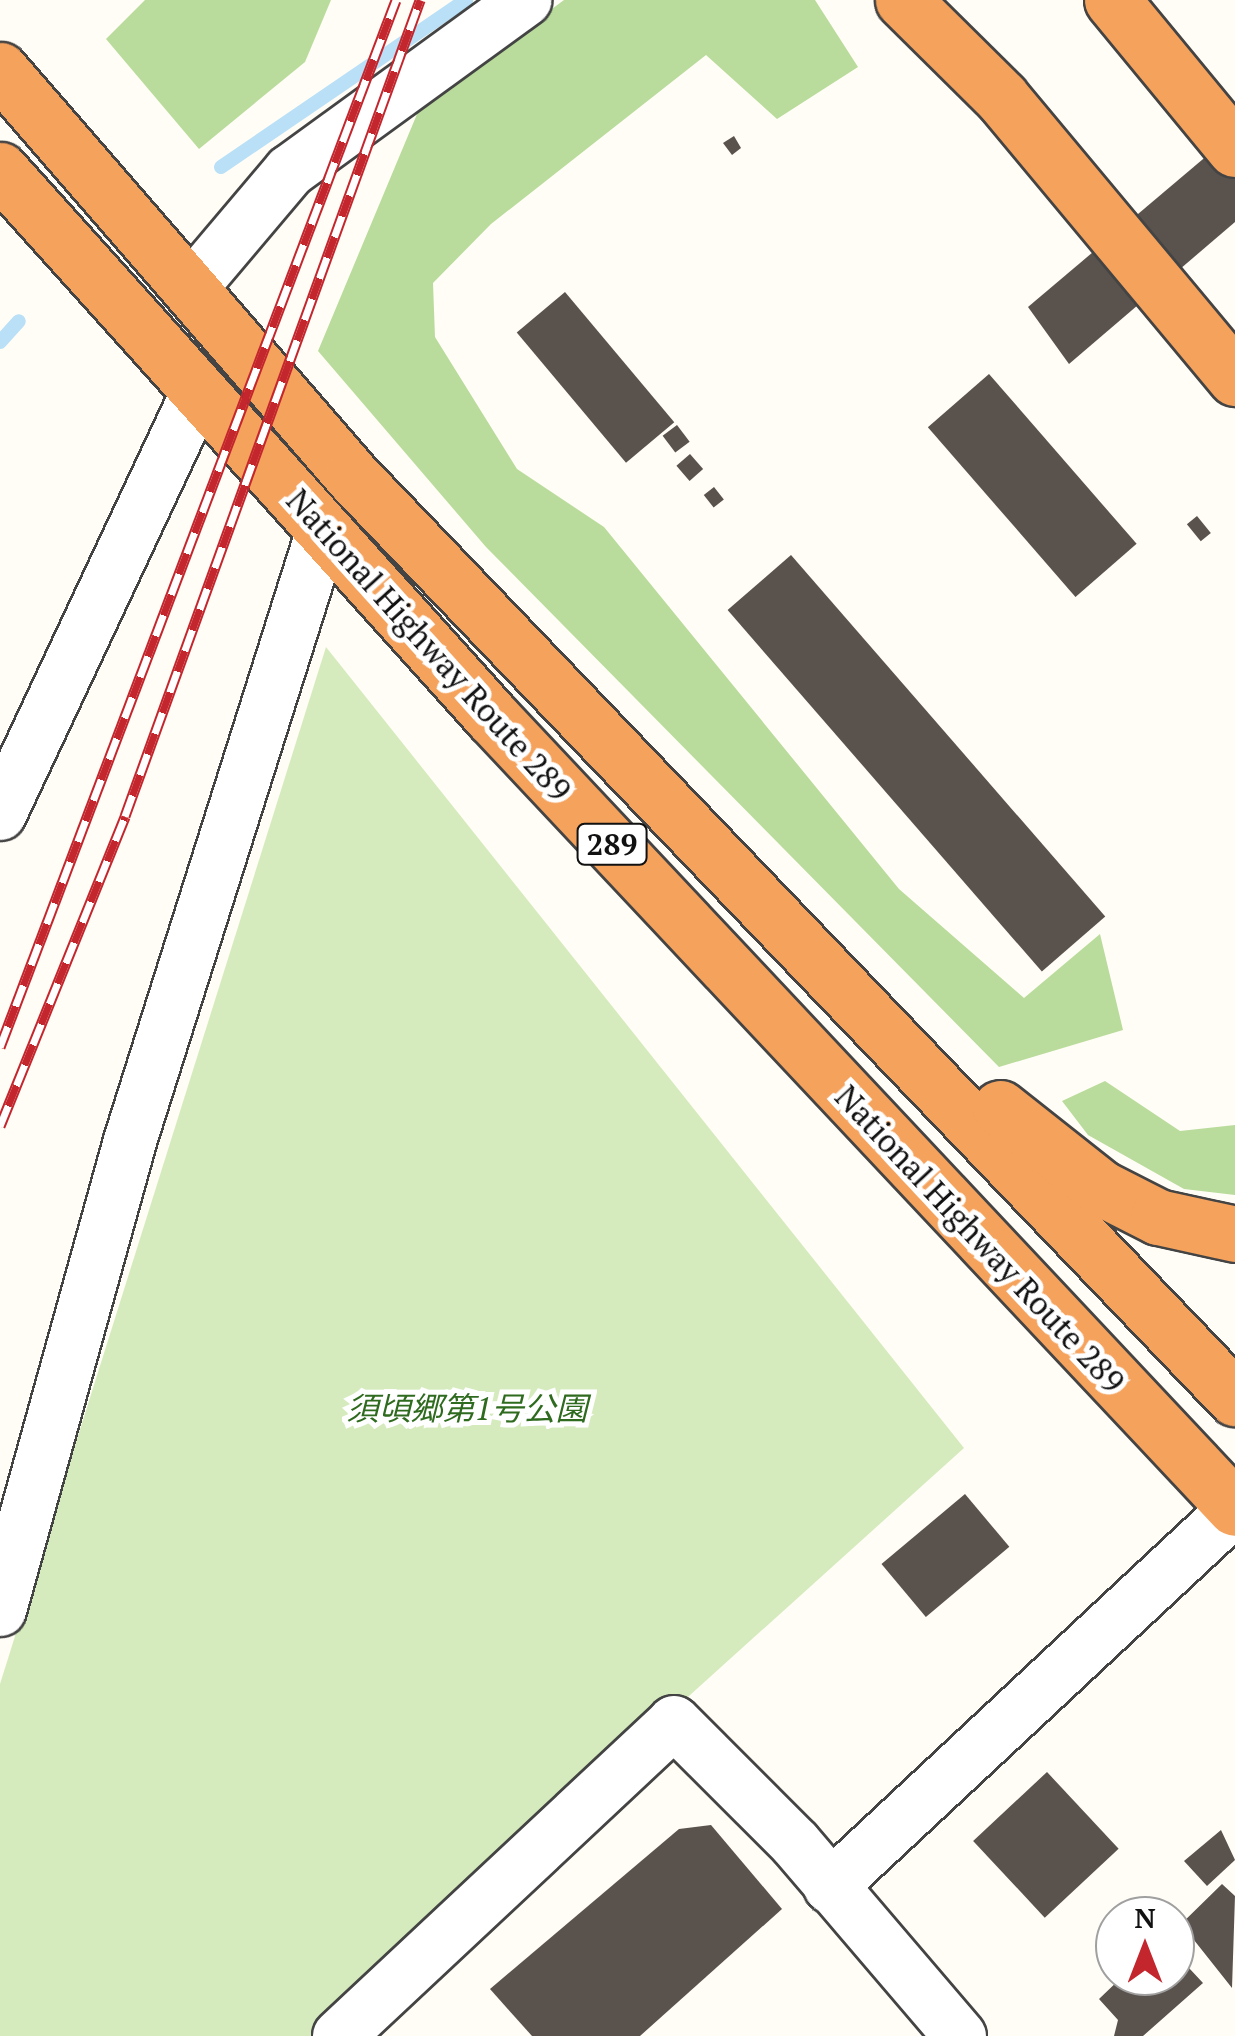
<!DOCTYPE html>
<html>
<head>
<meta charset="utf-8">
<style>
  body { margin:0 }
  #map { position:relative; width:1235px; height:2036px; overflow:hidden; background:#fffdf5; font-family:"PT Serif","Noto Sans JP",serif }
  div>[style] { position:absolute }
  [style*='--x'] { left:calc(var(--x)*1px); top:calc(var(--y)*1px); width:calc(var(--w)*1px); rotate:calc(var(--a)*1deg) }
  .green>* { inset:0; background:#d5ebbd }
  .forest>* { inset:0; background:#b9dc9c }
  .stream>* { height:14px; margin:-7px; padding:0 7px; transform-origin:7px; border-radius:7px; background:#b9e0f7 }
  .building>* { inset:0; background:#5a524d; transform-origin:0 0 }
  .roads { filter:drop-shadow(2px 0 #444) drop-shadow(-2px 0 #444) drop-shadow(0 2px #444) drop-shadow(0 -2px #444) }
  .minor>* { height:52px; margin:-26px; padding:0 26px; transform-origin:26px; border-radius:26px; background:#fff }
  .highway>* { height:55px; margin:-27.5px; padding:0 27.5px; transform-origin:27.5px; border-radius:27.5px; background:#f5a25d }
  .rail>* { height:11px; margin-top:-5.5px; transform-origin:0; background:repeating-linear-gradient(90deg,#fff 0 22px,#c4262e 0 44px); box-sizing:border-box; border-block:2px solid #c4262e }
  span { translate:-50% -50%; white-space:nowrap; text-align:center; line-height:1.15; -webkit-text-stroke:10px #fff; paint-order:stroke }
  .shield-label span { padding:2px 8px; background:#fff; border:2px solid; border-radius:8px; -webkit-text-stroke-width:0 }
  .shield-label { font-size:30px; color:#111; font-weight:700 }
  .street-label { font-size:32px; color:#111 }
  .park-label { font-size:32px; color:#2f6b1f; font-style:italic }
  .north { position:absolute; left:1095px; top:1896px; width:100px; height:100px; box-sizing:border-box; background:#fff; border:2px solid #a0a0a0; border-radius:50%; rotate:0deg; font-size:28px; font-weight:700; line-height:40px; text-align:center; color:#111 }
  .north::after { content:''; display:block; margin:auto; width:35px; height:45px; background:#c4262e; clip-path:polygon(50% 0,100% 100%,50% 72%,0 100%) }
</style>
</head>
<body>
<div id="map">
  <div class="green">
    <i style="clip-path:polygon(326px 647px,964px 1448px,312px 2036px,0 2036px,0 1684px)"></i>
  </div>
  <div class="forest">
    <i style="clip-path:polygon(145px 0,331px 0,305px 62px,199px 149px,106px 39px)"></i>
    <i style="clip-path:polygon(564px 0,815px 0,858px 67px,777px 119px,706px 55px,491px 224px,433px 283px,435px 337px,517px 469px,604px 527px,899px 889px,1024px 998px,1100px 934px,1123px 1030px,999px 1067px,486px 547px,318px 351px,420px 107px)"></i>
    <i style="clip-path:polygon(1105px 1081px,1180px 1131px,1235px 1125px,1235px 1195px,1184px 1189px,1088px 1135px,1062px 1101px)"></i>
  </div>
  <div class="stream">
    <i style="--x:221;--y:167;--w:297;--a:-34.3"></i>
    <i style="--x:0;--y:342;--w:28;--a:-48"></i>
  </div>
  <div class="building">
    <i style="clip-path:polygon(1235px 132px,1235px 222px,1069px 364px,1028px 307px)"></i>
    <i style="clip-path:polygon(734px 136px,741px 148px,732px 155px,723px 143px)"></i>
    <i style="left:565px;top:292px;width:170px;height:63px;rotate:50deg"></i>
    <i style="left:989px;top:374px;width:225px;height:81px;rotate:49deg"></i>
    <i style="left:677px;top:425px;width:21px;height:18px;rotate:53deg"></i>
    <i style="left:690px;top:454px;width:20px;height:18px;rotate:49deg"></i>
    <i style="left:714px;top:487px;width:16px;height:13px;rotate:52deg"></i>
    <i style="left:1197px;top:516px;width:22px;height:13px;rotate:51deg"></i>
    <i style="left:791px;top:555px;width:479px;height:84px;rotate:49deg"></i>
    <i style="left:965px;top:1494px;width:69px;height:109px;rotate:50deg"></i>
    <i style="left:1047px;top:1772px;width:105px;height:101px;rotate:47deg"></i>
    <i style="clip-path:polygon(711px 1825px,782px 1909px,640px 2036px,532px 2036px,490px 1989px,679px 1829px)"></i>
    <i style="clip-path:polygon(1221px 1830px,1235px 1860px,1207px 1886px,1184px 1861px)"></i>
    <i style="clip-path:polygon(1222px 1884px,1235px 1896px,1232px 1988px,1190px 1935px,1175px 1930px)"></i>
    <i style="clip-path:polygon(1175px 1953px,1203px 1983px,1143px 2036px,1114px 2036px,1118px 2020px,1099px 1999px,1123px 1976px,1175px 1976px)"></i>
  </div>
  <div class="roads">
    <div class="minor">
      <i style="--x:191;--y:288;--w:153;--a:-49.8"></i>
      <i style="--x:290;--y:171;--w:291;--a:-36"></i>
      <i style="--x:0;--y:814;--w:468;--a:-64.9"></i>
      <i style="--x:0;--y:1610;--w:487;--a:-74.5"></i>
      <i style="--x:130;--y:1141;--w:641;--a:-72.47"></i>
      <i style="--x:830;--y:1887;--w:554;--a:-43.03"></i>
      <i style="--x:339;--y:2036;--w:459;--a:-43.1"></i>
      <i style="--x:674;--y:1722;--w:171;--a:45"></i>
      <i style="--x:795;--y:1843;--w:254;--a:49.5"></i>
    </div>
    <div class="highway">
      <i style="--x:903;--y:0;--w:138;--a:44.7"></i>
      <i style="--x:1001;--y:97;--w:366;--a:50.2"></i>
      <i style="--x:1112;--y:0;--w:193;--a:50.5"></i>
      <i style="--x:0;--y:70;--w:537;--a:49.07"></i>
      <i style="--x:352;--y:476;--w:1277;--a:46.24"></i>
      <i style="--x:0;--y:170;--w:736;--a:48.03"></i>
      <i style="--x:492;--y:717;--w:1085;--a:46.79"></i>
      <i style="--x:1000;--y:1108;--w:129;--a:38.4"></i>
      <i style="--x:1101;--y:1188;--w:64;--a:27"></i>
      <i style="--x:1158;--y:1217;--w:79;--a:12.4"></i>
    </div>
  </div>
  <div class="rail">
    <i style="--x:0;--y:1047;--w:1119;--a:-69.28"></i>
    <i style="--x:0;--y:1126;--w:334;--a:-68"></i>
    <i style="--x:125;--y:816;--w:868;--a:-70.12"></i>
  </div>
  <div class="shield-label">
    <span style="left:612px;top:844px">289</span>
  </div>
  <div class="street-label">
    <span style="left:429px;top:645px;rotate:48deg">National Highway Route 289</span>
    <span style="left:980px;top:1239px;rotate:47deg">National Highway Route 289</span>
  </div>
  <div class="park-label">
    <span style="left:467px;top:1408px">須頃郷第1号公園</span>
  </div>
  <div class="north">N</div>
</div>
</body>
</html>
